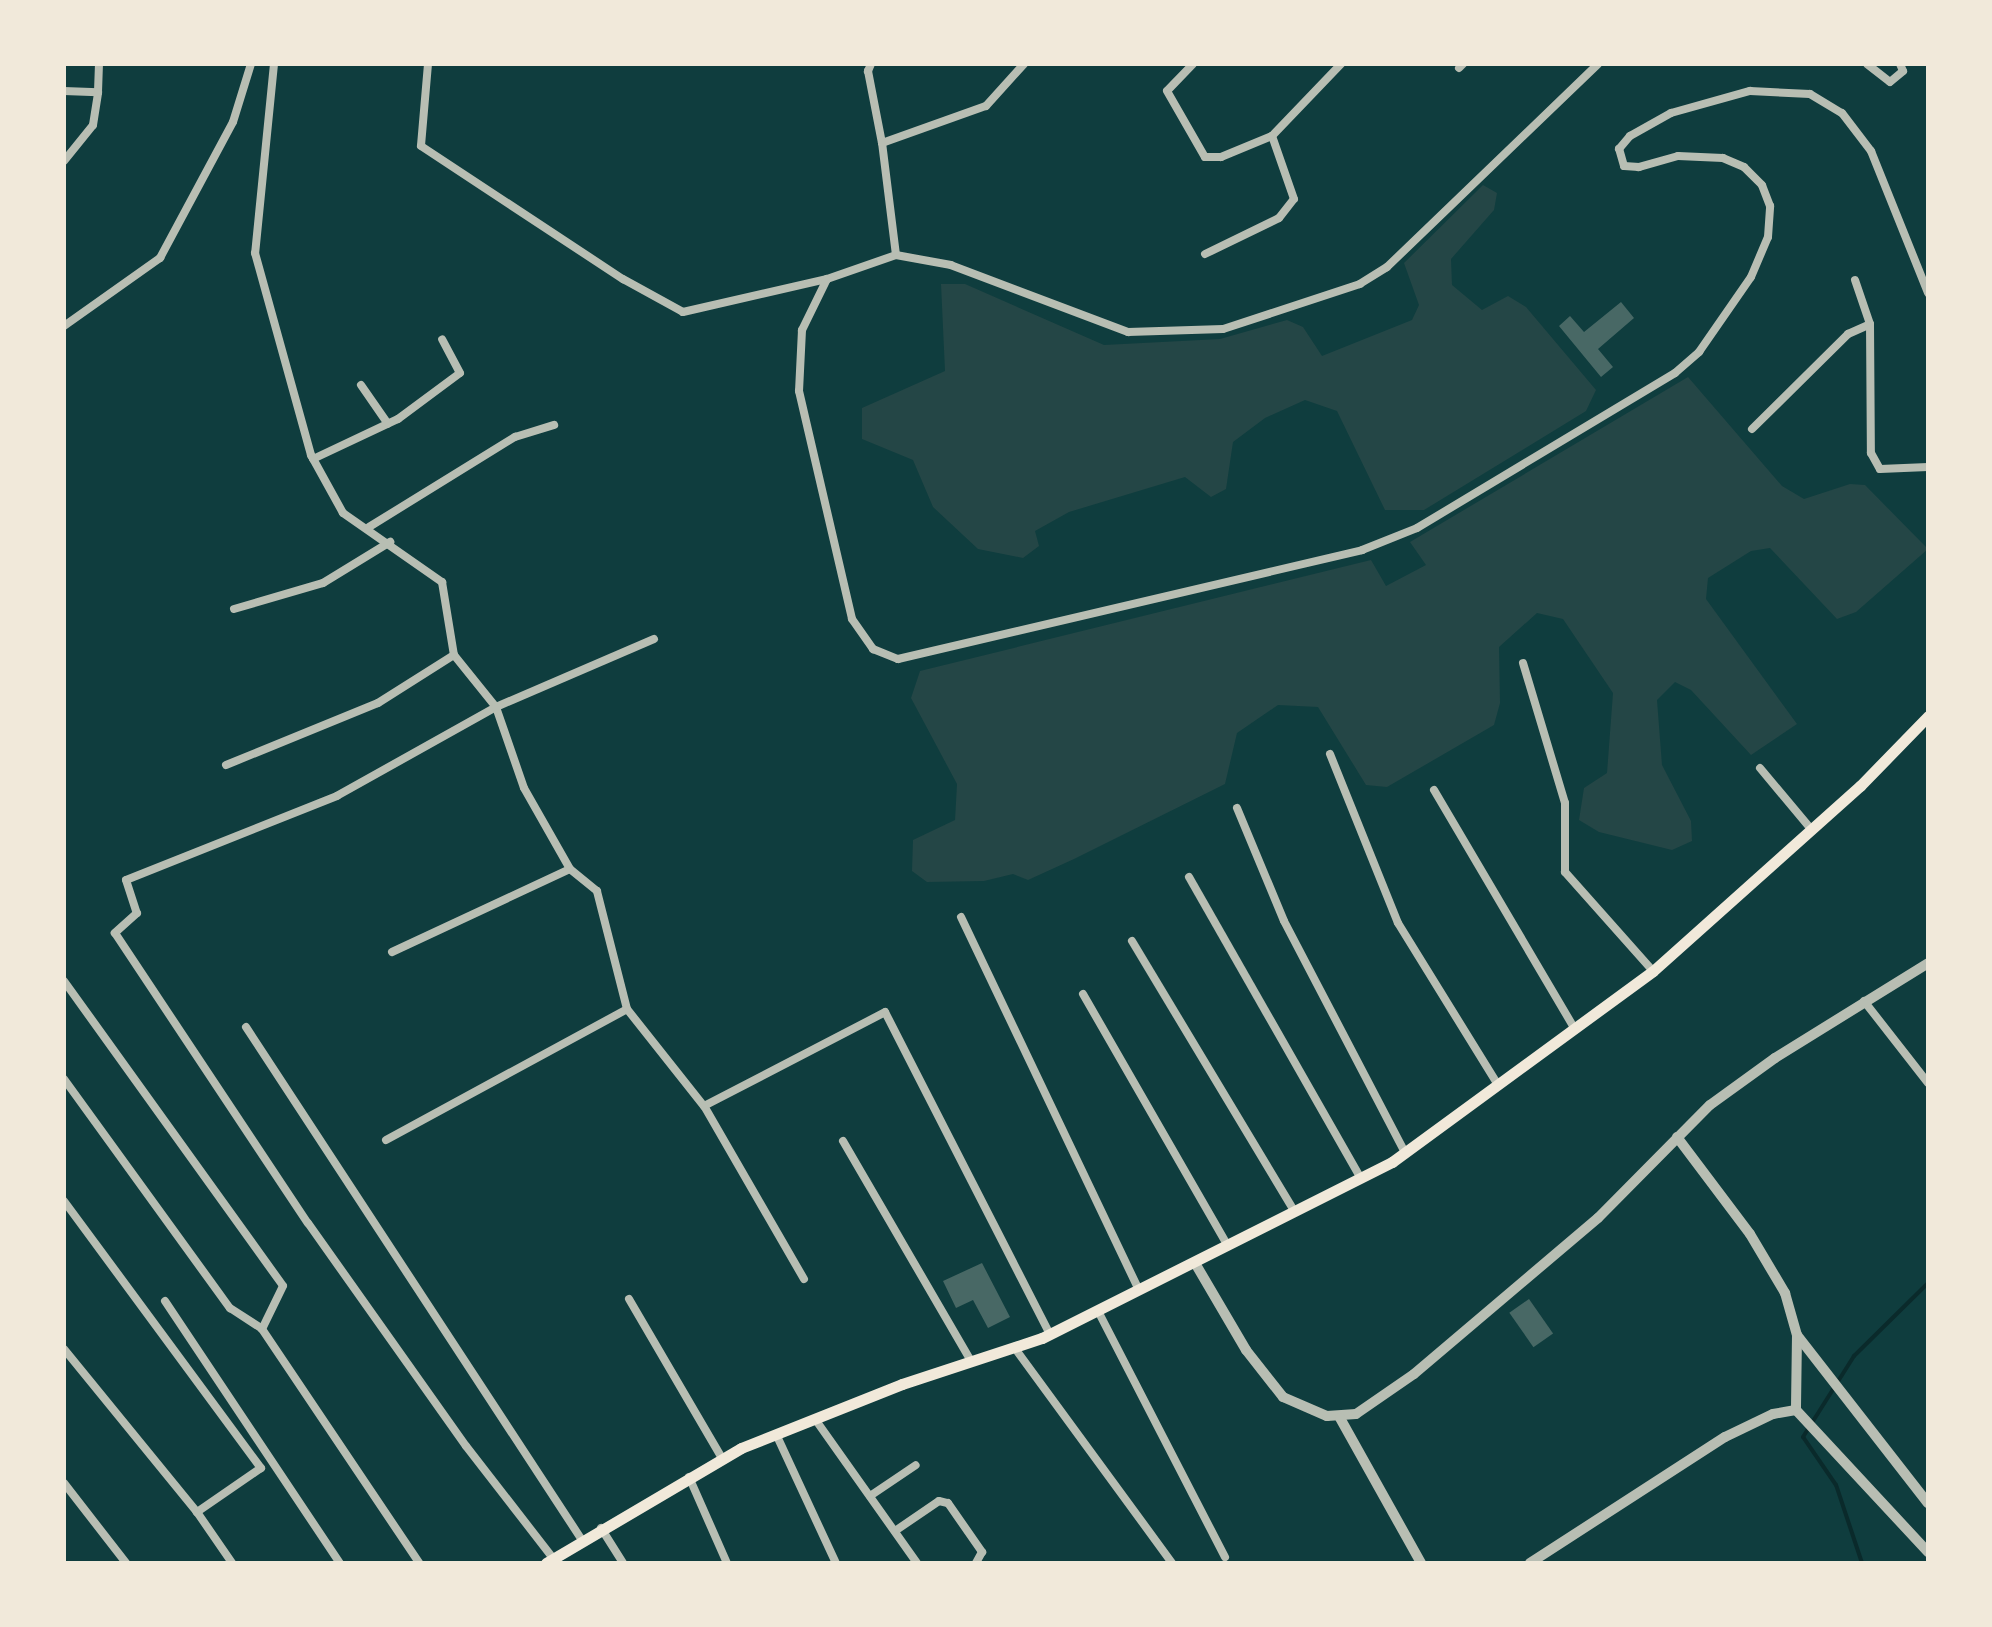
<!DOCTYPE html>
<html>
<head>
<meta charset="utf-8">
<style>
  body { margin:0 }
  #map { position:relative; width:1992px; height:1627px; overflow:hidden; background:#0f3d3e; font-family:Quicksand,sans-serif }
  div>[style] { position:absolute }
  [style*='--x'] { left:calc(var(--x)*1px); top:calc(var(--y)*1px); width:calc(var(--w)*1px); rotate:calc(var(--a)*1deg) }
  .green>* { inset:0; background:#244646 }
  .stream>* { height:4px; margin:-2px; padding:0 2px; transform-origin:2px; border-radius:2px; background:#0a2a2b }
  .building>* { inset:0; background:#486865; transform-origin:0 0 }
  .minor>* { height:8px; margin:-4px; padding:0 4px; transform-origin:4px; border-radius:4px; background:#b8beb3 }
  .tertiary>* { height:10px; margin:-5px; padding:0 5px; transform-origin:5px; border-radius:5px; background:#b8beb3 }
  .secondary>* { height:11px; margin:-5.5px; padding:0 5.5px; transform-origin:5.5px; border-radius:5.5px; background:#f1e9da }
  span { translate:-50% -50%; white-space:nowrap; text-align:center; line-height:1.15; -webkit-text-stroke:6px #f1e9da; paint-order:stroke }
  .frame { position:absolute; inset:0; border:66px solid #f1e9da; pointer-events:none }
</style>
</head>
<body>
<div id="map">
  <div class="green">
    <i style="clip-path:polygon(1483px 185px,1497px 193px,1494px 210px,1451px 259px,1452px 285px,1482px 310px,1508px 296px,1526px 307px,1596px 390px,1586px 411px,1424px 510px,1385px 510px,1337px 411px,1305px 400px,1265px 418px,1233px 442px,1226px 489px,1211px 497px,1185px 477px,1069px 512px,1035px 531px,1039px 546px,1023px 558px,978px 549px,933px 507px,913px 460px,862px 439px,862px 408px,945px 371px,941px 284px,965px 284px,1104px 345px,1220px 339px,1287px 320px,1303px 327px,1322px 356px,1412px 320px,1419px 305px,1404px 263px)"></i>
    <i style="clip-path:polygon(1688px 377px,1782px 486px,1804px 499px,1850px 484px,1865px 485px,1928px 549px,1856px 612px,1837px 619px,1770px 548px,1751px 551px,1708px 578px,1706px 599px,1797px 724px,1751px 755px,1691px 690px,1675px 682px,1657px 700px,1662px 765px,1691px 821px,1692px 841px,1672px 850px,1599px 832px,1579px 820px,1584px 788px,1607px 773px,1613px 693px,1563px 619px,1537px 613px,1499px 647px,1500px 703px,1494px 725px,1387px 787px,1366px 785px,1318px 707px,1278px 705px,1237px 733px,1225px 784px,1074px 859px,1028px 880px,1013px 874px,984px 881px,927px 882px,912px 871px,913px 840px,955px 820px,957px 784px,911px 698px,920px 671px,1371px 560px,1386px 586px,1426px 565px,1410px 542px)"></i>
  </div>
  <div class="stream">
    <i style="--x:1862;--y:1563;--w:82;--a:-108.4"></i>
    <i style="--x:1836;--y:1485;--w:58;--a:-124.5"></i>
    <i style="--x:1803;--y:1437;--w:96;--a:-57.8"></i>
    <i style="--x:1854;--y:1356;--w:104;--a:-44.6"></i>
  </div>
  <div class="building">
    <i style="clip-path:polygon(1621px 302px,1634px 318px,1598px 349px,1613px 367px,1601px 377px,1559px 326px,1570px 316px,1584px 332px)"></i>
    <i style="clip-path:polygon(982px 1263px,1010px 1317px,988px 1328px,973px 1300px,956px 1308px,943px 1281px)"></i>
    <i style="left:1529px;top:1299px;width:42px;height:24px;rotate:55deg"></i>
  </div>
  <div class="minor">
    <i style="--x:274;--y:64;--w:190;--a:95.7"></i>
    <i style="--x:255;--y:253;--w:210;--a:74.5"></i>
    <i style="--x:311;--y:455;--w:66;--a:61.1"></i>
    <i style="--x:343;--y:513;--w:121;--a:34.9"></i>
    <i style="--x:442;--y:582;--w:74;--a:80.7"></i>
    <i style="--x:454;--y:655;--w:67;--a:51.1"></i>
    <i style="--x:496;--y:707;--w:182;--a:150.8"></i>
    <i style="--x:337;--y:796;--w:227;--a:158.3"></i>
    <i style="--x:126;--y:880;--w:35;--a:72"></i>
    <i style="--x:137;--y:913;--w:30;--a:138"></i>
    <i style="--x:115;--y:933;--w:348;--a:56.4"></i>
    <i style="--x:308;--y:1223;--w:273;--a:54.7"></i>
    <i style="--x:466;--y:1446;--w:142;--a:52.2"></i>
    <i style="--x:428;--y:64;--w:82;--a:94.9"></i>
    <i style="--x:421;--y:146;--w:242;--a:33.4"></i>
    <i style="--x:623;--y:279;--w:68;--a:28.8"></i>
    <i style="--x:683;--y:312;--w:148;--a:-12.9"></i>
    <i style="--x:871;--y:64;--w:8;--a:113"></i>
    <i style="--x:868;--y:71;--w:73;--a:79"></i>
    <i style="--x:1193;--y:64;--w:37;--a:134"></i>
    <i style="--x:1167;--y:91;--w:76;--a:60.1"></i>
    <i style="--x:1205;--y:157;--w:16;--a:0"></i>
    <i style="--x:1221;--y:157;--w:55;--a:-22.4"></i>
    <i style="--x:1598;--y:64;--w:293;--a:136.1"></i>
    <i style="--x:1387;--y:267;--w:32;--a:148"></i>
    <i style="--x:1360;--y:284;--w:144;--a:161.8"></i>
    <i style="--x:1223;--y:329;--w:95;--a:178.2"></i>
    <i style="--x:1128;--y:332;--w:189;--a:-159.3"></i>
    <i style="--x:951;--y:265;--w:56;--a:-169.7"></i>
    <i style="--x:896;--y:255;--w:73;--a:160.8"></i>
    <i style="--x:827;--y:279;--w:57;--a:116.1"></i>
    <i style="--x:802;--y:330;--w:61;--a:92.8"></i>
    <i style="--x:799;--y:391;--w:234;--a:76.9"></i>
    <i style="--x:852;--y:619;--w:37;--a:55"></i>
    <i style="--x:873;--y:649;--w:27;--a:22"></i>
    <i style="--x:898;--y:659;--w:477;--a:-13.2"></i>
    <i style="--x:1362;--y:550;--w:59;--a:-21.8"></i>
    <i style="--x:1417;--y:528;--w:301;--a:-31"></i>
    <i style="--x:1675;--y:373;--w:32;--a:-41"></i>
    <i style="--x:1699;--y:352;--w:91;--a:-55.3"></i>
    <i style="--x:1751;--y:277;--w:43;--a:-67"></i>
    <i style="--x:1768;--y:237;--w:31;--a:-86"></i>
    <i style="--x:1770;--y:206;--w:22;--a:-111"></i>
    <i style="--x:1762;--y:185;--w:25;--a:-135"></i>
    <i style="--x:1744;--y:167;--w:23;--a:-157"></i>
    <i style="--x:1723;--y:158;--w:45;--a:-177.5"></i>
    <i style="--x:1678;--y:156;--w:41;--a:164.2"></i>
    <i style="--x:1639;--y:167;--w:15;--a:-176"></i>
    <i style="--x:1624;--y:166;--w:18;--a:-106"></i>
    <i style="--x:1619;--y:149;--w:17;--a:-50"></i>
    <i style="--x:1630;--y:136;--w:47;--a:-29.3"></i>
    <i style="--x:1671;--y:113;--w:82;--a:-15.6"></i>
    <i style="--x:1750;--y:91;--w:60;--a:2.9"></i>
    <i style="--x:1810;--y:94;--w:37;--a:31"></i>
    <i style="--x:1842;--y:113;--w:48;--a:52.7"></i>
    <i style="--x:1871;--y:151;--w:153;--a:68.1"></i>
    <i style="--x:1867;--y:64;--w:29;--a:38"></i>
    <i style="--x:1890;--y:82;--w:17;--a:-40"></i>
    <i style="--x:1903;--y:71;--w:8;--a:-113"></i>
    <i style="--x:1459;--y:68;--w:6;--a:-45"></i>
    <i style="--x:64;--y:91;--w:34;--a:2"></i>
    <i style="--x:98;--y:92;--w:28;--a:-88"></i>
    <i style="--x:64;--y:161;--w:46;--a:-51.1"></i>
    <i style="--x:93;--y:125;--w:33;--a:-81"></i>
    <i style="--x:1205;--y:254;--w:82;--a:-25.9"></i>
    <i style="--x:1279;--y:218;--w:24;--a:-52"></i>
    <i style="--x:1294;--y:199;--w:67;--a:-109.2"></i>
    <i style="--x:1272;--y:136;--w:100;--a:-46.2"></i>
    <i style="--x:896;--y:255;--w:113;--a:-97.1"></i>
    <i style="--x:882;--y:143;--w:110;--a:-19.6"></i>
    <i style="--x:986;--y:106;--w:57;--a:-47.9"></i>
    <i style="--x:1855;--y:280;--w:46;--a:71.2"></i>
    <i style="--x:1870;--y:324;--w:129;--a:89.6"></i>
    <i style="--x:1871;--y:453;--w:18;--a:61"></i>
    <i style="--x:1880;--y:469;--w:48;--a:-2.4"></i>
    <i style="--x:64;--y:326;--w:118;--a:-35.3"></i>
    <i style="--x:160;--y:258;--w:154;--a:-61.8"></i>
    <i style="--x:233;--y:122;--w:61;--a:-72.8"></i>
    <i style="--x:361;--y:385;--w:47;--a:55.3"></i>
    <i style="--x:1752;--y:429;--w:135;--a:-44.7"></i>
    <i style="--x:1848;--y:334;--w:24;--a:-24"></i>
    <i style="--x:313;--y:459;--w:94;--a:-25.2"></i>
    <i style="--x:398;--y:419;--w:77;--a:-36.6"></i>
    <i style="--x:460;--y:373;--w:38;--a:-118"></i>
    <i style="--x:369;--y:527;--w:172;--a:-31.7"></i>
    <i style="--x:515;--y:437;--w:41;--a:-17.1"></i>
    <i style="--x:234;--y:609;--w:93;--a:-16.3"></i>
    <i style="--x:323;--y:583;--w:79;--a:-31.5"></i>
    <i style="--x:1523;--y:663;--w:146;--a:73.3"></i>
    <i style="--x:1565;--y:803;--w:69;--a:90"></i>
    <i style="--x:1565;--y:872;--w:132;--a:48.4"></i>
    <i style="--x:1330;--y:754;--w:182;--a:68.1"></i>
    <i style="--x:1398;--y:923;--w:190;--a:58.3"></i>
    <i style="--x:226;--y:765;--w:164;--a:-22.2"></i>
    <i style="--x:378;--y:703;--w:90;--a:-32.3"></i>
    <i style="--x:1760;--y:768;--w:80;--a:50.1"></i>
    <i style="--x:1434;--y:790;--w:277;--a:59.5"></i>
    <i style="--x:1237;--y:808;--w:122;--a:67.4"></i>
    <i style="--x:1284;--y:921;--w:261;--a:62.4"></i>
    <i style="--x:1189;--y:877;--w:347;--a:60.3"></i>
    <i style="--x:961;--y:917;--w:413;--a:64.5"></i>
    <i style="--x:1132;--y:941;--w:316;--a:59"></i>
    <i style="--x:392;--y:952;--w:196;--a:-25"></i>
    <i style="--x:64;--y:981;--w:375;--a:54.3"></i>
    <i style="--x:283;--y:1286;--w:48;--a:116"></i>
    <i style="--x:262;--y:1329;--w:282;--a:56.1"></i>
    <i style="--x:1083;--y:994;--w:291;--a:60.1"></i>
    <i style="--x:1864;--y:1001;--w:104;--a:52"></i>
    <i style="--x:627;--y:1009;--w:124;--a:51.6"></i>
    <i style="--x:246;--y:1027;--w:613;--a:56.78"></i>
    <i style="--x:64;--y:1079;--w:283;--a:54.1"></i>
    <i style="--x:230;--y:1308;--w:38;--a:33"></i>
    <i style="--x:386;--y:1140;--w:274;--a:-28.5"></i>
    <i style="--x:627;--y:1009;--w:122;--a:-104.3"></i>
    <i style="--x:597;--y:891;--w:35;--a:-141"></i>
    <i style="--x:570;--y:869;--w:93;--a:-119.6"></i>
    <i style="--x:524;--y:788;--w:86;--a:-109.1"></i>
    <i style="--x:496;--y:707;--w:172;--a:-23.3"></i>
    <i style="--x:843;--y:1141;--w:255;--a:59.8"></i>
    <i style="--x:64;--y:1201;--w:332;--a:53.6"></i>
    <i style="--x:261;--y:1468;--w:78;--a:145.5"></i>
    <i style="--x:197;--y:1512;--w:62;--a:55.5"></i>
    <i style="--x:804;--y:1279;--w:200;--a:-120"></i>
    <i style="--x:704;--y:1106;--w:204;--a:-27.4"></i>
    <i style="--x:885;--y:1012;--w:362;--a:62.9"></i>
    <i style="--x:629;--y:1299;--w:184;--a:59.7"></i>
    <i style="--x:165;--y:1301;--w:315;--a:56.3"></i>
    <i style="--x:1098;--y:1311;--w:277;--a:62.7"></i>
    <i style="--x:1014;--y:1347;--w:268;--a:53.8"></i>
    <i style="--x:64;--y:1349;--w:210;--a:50.8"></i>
    <i style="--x:815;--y:1419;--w:176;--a:54.7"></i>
    <i style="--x:776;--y:1434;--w:142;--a:65.1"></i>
    <i style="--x:689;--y:1477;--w:94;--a:66.2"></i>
    <i style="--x:64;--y:1483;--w:101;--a:52.2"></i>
    <i style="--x:870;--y:1496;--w:55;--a:-34"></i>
    <i style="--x:601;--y:1528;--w:41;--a:57.8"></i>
    <i style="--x:895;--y:1531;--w:53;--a:-34.3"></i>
    <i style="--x:939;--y:1501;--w:9;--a:13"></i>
    <i style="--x:948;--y:1503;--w:60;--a:55.2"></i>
    <i style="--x:982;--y:1552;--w:13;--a:119"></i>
  </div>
  <div class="tertiary">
    <i style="--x:1677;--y:1137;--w:121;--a:53"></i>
    <i style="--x:1750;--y:1234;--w:69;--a:59.3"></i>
    <i style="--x:1785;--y:1293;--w:44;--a:74.1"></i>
    <i style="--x:1797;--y:1335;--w:75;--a:90.8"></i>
    <i style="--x:1796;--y:1410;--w:194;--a:47.1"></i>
    <i style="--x:1195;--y:1263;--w:101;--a:59.6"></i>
    <i style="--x:1246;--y:1350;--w:60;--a:51.8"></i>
    <i style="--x:1283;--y:1397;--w:48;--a:23.4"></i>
    <i style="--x:1327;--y:1416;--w:29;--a:-4"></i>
    <i style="--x:1356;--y:1414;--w:70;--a:-34.6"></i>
    <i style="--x:1414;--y:1374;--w:241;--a:-40.3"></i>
    <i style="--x:1598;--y:1218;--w:159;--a:-45.3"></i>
    <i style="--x:1710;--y:1105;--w:80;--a:-35.9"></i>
    <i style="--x:1775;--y:1058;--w:180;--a:-31.8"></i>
    <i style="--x:1797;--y:1335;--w:213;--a:52.1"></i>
    <i style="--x:1340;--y:1418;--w:166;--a:60.8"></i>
    <i style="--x:1530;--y:1563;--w:232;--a:-32.9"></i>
    <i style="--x:1725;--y:1437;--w:53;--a:-25.6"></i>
    <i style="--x:1773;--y:1414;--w:23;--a:-10"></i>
  </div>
  <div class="secondary">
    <i style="--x:546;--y:1563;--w:226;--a:-30.5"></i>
    <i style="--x:741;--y:1448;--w:173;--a:-21.7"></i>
    <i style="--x:902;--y:1384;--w:147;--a:-18.2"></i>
    <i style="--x:1042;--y:1338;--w:392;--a:-26.7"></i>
    <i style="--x:1392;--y:1162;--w:323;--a:-36.2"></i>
    <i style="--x:1653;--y:971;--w:278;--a:-41.8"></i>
    <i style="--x:1860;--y:786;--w:98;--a:-45.8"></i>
  </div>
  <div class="frame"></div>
</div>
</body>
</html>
